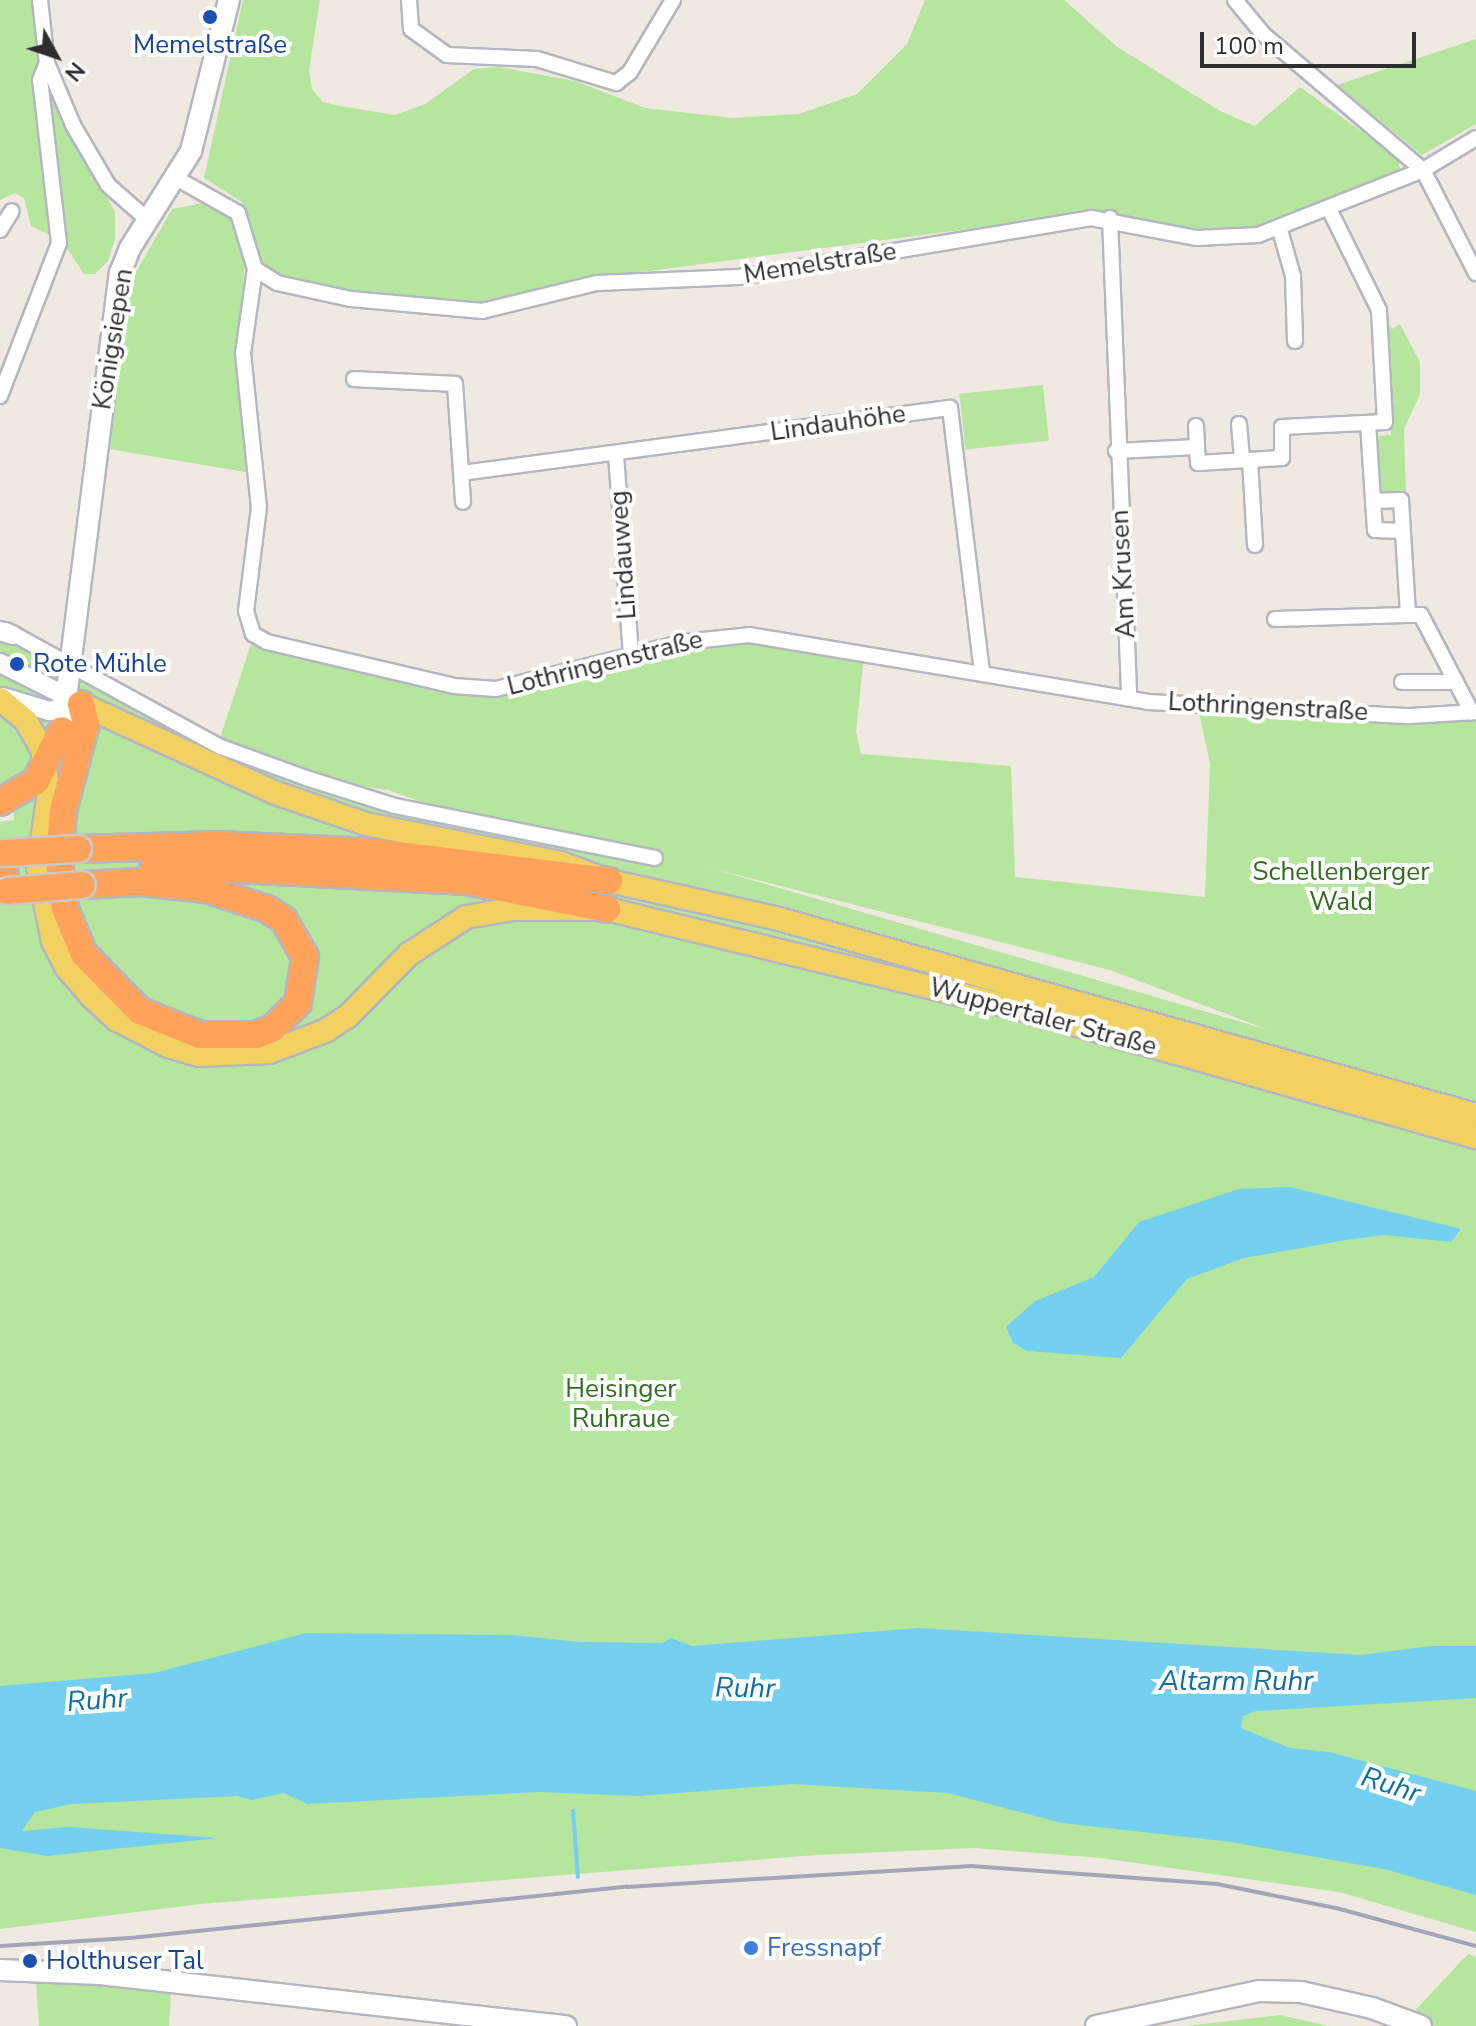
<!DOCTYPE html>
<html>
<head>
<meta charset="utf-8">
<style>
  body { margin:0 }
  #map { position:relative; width:1476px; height:2026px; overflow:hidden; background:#efe9e1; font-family:"Nunito Sans",sans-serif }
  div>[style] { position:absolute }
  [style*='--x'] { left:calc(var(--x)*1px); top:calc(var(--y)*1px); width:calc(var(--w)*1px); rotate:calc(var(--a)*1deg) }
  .green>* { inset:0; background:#b6e59e; transform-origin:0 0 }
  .water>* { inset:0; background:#75cff0 }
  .stream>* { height:4px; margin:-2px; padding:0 2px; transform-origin:2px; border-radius:2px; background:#75cff0 }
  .roads { filter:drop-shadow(2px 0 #b4b7c1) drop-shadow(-2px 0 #b4b7c1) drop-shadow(0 2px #b4b7c1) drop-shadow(0 -2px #b4b7c1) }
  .minor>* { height:14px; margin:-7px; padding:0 7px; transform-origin:7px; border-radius:7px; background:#fff }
  .tertiary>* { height:18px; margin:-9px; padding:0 9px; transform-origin:9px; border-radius:9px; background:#fff }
  .secondary>* { height:20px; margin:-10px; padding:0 10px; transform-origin:10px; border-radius:10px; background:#fff }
  .primary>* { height:22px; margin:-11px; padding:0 11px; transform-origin:11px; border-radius:11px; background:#f2d163 }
  .motorway>* { height:26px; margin:-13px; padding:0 13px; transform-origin:13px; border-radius:13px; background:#ffa35c }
  .rail>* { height:4px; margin:-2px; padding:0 2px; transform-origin:2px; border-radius:2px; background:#a3a6b8 }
  .bridges { filter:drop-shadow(2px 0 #c9c9c9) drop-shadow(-2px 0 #c9c9c9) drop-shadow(0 2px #c9c9c9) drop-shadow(0 -2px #c9c9c9) }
  .motorway-bridge>* { height:26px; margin:-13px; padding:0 13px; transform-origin:13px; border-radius:13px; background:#ffa35c }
  .dots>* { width:22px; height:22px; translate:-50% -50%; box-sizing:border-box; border:4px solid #fff; border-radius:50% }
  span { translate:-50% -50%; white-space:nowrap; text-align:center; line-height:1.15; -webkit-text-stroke:8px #fff; paint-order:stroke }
  .transit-label { font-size:26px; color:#164399 }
  .left { translate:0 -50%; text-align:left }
  .street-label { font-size:26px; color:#2e2e2e }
  .park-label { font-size:26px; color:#2c6e1b }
  .shop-label { font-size:26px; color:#366cbe }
  .water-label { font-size:28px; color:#0d6fa3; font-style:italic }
  .north { position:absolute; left:16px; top:16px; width:80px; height:80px; -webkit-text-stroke:6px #fff; paint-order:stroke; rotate:130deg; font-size:22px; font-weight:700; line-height:32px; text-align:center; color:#2e2e2e }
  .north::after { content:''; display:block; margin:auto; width:28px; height:36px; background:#2e2e2e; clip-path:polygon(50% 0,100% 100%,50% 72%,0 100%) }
  .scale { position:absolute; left:1200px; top:32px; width:216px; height:36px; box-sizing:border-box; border:4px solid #2e2e2e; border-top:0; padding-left:10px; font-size:24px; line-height:28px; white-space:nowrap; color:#2e2e2e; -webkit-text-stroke:6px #fff; paint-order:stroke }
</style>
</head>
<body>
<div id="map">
  <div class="green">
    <i style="clip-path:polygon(0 0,37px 0,50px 94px,115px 212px,115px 239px,108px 261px,95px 274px,84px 274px,63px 242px,31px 226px,24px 198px,15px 193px,0 200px)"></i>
    <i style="clip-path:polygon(243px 0,320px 0,309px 70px,312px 89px,323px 102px,340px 106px,395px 115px,425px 104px,474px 69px,499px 67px,575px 81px,645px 108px,733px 118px,799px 114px,857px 94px,907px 44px,925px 0,1064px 0,1116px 46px,1220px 111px,1255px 126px,1300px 87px,1398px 158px,1400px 169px,1257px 230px,1216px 233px,1090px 213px,618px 275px,464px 306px,391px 300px,291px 284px,265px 269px,242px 202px,204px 178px)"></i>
    <i style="clip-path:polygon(1476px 39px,1476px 124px,1422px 155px,1337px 85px)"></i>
    <i style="clip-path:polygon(203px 203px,233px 219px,245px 260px,238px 355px,251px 473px,109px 449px,131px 281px,172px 209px)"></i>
    <i style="clip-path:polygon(1386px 320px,1392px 329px,1400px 324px,1420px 362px,1420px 394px,1404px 429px,1406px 495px,1381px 497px,1378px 436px,1391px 435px)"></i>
    <i style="left:1043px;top:385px;width:56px;height:84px;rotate:84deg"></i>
    <i style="clip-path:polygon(evenodd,0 633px,53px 653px,94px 683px,220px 750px,328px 791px,439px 808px,388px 790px,333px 783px,219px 741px,254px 635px,292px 650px,495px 693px,702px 642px,731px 639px,864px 655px,856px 732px,861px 754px,1011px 766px,1015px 877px,1205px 897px,1210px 764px,1198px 707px,1309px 708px,1448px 719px,1476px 714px,1476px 1932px,1339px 1892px,1101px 1858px,974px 1848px,816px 1855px,201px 1904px,0 1929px,0 902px,20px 899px,15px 839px,0 840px,0 822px,14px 820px,13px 785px,0 788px,0 633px,706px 867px,1110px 970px,1269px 1030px,707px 867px,706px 867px)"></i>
    <i style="clip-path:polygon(1468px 1954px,1476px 1957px,1476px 2026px,1426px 2026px,1409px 2017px)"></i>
    <i style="clip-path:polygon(36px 1982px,101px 1982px,171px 1992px,169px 2026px,39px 2026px)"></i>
    <i style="clip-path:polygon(1280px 2015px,1329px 2026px,1186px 2026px)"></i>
  </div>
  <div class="water">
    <i style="clip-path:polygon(1290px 1187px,1461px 1229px,1451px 1242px,1384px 1235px,1346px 1240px,1244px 1258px,1187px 1279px,1121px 1358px,1027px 1351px,1013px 1343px,1006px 1327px,1035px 1301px,1094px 1277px,1139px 1222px,1239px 1189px)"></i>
    <i style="clip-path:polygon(919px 1628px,1361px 1655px,1430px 1646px,1476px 1646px,1476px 1698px,1256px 1711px,1243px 1716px,1241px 1728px,1290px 1748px,1329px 1752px,1476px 1791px,1476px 1895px,1384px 1869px,1231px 1842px,1062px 1823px,948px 1793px,793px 1784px,639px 1796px,539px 1792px,307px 1804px,284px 1793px,252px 1800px,237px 1796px,71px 1804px,35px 1812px,22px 1831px,68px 1827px,219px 1838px,47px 1856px,0 1848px,0 1686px,154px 1673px,306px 1633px,511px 1635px,581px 1642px,662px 1643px,671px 1638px,692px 1646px)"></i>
  </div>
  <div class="stream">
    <i style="--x:573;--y:1811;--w:66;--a:85.7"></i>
  </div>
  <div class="roads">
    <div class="minor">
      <i style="--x:40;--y:0;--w:63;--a:83.7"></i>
      <i style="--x:47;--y:63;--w:67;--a:67.2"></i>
      <i style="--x:73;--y:125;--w:69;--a:59.7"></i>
      <i style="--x:108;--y:185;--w:53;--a:41.2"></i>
      <i style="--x:409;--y:0;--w:29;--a:86"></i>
      <i style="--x:411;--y:29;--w:44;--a:35.8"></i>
      <i style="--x:447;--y:55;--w:90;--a:2.5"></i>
      <i style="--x:537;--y:59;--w:83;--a:16.9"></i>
      <i style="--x:616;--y:83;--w:18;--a:-38"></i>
      <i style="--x:630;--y:72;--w:84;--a:-59.2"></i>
      <i style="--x:1235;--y:0;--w:44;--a:50.5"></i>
      <i style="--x:1263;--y:34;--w:210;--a:40.4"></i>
      <i style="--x:1423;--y:170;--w:116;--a:62.8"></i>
      <i style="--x:176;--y:178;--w:71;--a:29.4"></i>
      <i style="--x:238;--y:213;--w:59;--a:73.1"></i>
      <i style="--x:255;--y:269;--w:26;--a:32"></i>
      <i style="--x:277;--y:283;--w:76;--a:12.2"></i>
      <i style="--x:351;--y:299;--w:132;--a:5.2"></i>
      <i style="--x:482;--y:311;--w:118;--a:-13.7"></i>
      <i style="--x:597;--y:283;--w:142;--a:-2.4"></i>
      <i style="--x:739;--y:277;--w:357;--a:-9.5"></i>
      <i style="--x:1091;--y:218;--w:108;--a:10.7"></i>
      <i style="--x:1197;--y:238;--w:61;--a:-2.8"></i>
      <i style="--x:1258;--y:235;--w:177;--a:-21.5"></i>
      <i style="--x:1423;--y:170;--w:62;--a:-31.1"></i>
      <i style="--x:1110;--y:218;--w:479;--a:87.7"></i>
      <i style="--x:0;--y:230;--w:22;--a:-58"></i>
      <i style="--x:1280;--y:230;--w:48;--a:74.2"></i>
      <i style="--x:1293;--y:276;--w:65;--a:88.2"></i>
      <i style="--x:255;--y:269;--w:85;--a:98.1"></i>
      <i style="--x:243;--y:353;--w:155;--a:84.1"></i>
      <i style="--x:259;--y:507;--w:105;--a:97.1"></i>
      <i style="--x:246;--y:611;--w:24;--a:73"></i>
      <i style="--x:253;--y:634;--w:16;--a:30"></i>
      <i style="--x:267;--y:642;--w:192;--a:13.2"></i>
      <i style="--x:454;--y:686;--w:42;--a:4.1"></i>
      <i style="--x:496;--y:689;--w:194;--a:-14"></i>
      <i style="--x:684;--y:642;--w:65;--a:-6.1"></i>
      <i style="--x:749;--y:635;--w:405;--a:9.5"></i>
      <i style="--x:1148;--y:702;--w:262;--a:3.1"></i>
      <i style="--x:1410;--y:716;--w:66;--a:-3.5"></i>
      <i style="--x:354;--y:379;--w:101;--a:2.8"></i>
      <i style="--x:455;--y:384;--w:118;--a:86.1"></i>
      <i style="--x:0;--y:396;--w:164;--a:-68.9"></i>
      <i style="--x:59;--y:243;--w:164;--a:-96.6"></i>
      <i style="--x:40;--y:80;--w:18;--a:-68"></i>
      <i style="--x:1368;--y:423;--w:78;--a:86.3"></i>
      <i style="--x:1373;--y:501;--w:28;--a:-2"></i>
      <i style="--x:1401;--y:500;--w:115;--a:86.5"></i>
      <i style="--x:1408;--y:615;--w:13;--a:0"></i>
      <i style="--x:1421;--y:615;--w:110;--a:62.5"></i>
      <i style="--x:1239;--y:424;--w:36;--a:85"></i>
      <i style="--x:1196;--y:426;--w:21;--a:87"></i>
      <i style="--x:1116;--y:451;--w:81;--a:-2.8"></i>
      <i style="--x:1197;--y:447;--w:16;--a:86"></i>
      <i style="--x:1198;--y:463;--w:84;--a:-3.4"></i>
      <i style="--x:1282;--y:458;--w:31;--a:-90"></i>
      <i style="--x:1282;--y:427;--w:103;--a:-2.8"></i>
      <i style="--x:1385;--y:422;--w:112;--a:-93.1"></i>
      <i style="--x:1379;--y:310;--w:110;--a:-116.3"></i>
      <i style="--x:616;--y:455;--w:202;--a:85.7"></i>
      <i style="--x:1250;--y:460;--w:85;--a:86.6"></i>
      <i style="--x:462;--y:473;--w:492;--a:-7.6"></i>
      <i style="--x:950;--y:408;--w:267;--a:83.1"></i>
      <i style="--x:1373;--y:501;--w:29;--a:86"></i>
      <i style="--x:1375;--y:530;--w:27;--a:2"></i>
      <i style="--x:1275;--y:619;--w:133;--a:-1.7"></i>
      <i style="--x:6;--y:630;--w:245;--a:28.6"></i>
      <i style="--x:221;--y:747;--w:90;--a:20"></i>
      <i style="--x:306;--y:778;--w:93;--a:17.5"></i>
      <i style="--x:395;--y:806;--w:265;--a:11.3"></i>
      <i style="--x:1402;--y:682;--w:54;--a:0"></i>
    </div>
    <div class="tertiary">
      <i style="--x:0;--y:631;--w:13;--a:18"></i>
      <i style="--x:0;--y:663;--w:87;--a:26.6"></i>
      <i style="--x:3;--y:697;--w:48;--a:16.9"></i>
      <i style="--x:49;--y:711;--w:30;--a:-14"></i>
    </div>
    <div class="secondary">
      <i style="--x:62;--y:730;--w:461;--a:-82.8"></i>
      <i style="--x:120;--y:273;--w:27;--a:-68"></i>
      <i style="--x:130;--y:248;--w:115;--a:-57.8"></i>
      <i style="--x:191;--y:151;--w:156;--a:-75.9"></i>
      <i style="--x:0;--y:1970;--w:100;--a:2.3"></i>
      <i style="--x:100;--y:1974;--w:469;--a:6.4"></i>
      <i style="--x:1096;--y:2026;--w:167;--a:-12.1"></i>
      <i style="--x:1259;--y:1991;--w:42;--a:1.4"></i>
      <i style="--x:1301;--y:1992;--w:73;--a:12.7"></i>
      <i style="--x:1372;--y:2008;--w:52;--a:20.2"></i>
    </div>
    <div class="primary">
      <i style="--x:0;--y:699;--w:34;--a:40"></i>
      <i style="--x:26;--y:721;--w:32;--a:60"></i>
      <i style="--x:42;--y:749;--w:45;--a:81"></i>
      <i style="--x:49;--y:793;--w:76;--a:98.3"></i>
      <i style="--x:38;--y:868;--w:75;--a:78.4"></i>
      <i style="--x:53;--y:941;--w:30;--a:63"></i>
      <i style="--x:67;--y:968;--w:38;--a:49"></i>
      <i style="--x:92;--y:997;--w:33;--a:43"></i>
      <i style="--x:116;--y:1019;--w:59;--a:27.4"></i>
      <i style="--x:168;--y:1046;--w:33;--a:16"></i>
      <i style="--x:200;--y:1055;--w:69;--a:-2.5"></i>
      <i style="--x:269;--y:1052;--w:60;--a:-20.6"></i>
      <i style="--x:325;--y:1031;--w:27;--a:-33"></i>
      <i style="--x:348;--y:1016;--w:87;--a:-45.5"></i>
      <i style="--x:409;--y:954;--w:68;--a:-33"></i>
      <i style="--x:466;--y:917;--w:48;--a:-9.7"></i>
      <i style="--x:513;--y:909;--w:94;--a:0"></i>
      <i style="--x:607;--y:909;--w:414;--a:13.6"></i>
      <i style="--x:1009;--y:1006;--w:485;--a:15.7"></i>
      <i style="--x:81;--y:704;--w:211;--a:24.6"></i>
      <i style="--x:273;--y:792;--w:98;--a:19"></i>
      <i style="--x:366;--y:824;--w:199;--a:11.3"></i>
      <i style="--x:561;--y:863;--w:51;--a:20.6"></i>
      <i style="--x:609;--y:881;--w:174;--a:12.6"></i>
      <i style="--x:779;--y:919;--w:724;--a:15.71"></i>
    </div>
    <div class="motorway">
      <i style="--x:81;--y:704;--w:21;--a:76"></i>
      <i style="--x:86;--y:724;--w:90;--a:104.8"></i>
      <i style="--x:63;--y:811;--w:49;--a:94.7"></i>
      <i style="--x:59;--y:860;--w:49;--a:83"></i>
      <i style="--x:65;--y:909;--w:49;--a:67.1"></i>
      <i style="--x:84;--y:954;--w:80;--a:45.5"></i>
      <i style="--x:140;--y:1011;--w:65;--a:21.8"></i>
      <i style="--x:200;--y:1035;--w:56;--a:0"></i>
      <i style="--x:256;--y:1035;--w:17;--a:-21"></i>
      <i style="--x:272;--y:1029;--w:37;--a:-45"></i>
      <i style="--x:298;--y:1003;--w:47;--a:-81.3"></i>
      <i style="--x:305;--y:957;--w:43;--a:-119.6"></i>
      <i style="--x:284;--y:920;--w:20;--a:-147"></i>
      <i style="--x:267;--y:909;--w:64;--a:-161.8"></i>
      <i style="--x:206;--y:889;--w:66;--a:-173.9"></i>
      <i style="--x:140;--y:882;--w:58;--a:177"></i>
      <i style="--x:0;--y:802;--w:42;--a:-30.3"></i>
      <i style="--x:36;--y:781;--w:57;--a:-63"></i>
      <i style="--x:78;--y:849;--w:141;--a:-1.6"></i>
      <i style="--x:219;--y:845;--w:155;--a:2.6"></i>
      <i style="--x:374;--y:852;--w:237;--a:7"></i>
      <i style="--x:153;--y:870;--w:66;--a:-1.7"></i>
      <i style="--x:219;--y:868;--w:247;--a:3"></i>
      <i style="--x:466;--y:881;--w:144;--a:11.2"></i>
      <i style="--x:0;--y:877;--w:5;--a:-11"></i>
    </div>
  </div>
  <div class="rail">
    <i style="--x:0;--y:1946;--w:130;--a:-3.5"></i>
    <i style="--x:130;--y:1938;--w:500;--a:-5.9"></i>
    <i style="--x:627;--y:1887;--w:345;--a:-3.5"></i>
    <i style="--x:971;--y:1866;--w:247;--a:4.2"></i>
    <i style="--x:1217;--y:1884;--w:121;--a:11.4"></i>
    <i style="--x:1336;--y:1908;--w:145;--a:15.2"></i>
  </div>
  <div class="bridges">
    <div class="motorway-bridge">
      <i style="--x:4;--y:853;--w:74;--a:-3.1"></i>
      <i style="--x:8;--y:891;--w:74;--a:-4.6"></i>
    </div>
  </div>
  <div class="dots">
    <i style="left:210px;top:17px;background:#1a4fb4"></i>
    <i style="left:17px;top:664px;background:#1a4fb4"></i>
    <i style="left:751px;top:1948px;background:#3f7fe0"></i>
    <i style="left:30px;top:1961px;background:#1a4fb4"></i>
  </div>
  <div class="transit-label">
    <span style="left:210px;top:45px">Memelstraße</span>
    <span class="left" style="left:33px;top:664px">Rote Mühle</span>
    <span class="left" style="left:46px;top:1961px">Holthuser Tal</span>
  </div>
  <div class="street-label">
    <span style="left:820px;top:263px;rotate:-9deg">Memelstraße</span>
    <span style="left:113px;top:339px;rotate:-81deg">Königsiepen</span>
    <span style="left:838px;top:423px;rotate:-8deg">Lindauhöhe</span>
    <span style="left:623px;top:555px;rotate:-94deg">Lindauweg</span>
    <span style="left:1123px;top:574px;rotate:-93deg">Am Krusen</span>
    <span style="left:605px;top:663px;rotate:-14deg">Lothringenstraße</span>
    <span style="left:1268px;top:707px;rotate:3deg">Lothringenstraße</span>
    <span style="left:1043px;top:1017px;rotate:15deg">Wuppertaler Straße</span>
  </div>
  <div class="park-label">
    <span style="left:1341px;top:887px">Schellenberger<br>Wald</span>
    <span style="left:621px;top:1404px">Heisinger<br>Ruhraue</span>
  </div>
  <div class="shop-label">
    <span class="left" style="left:767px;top:1948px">Fressnapf</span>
  </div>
  <div class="water-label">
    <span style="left:1236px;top:1681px">Altarm Ruhr</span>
    <span style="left:745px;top:1688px;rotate:1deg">Ruhr</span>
    <span style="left:97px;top:1700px;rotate:-4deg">Ruhr</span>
    <span style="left:1391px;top:1785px;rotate:18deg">Ruhr</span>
  </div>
  <div class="north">N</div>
  <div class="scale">100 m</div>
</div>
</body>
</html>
